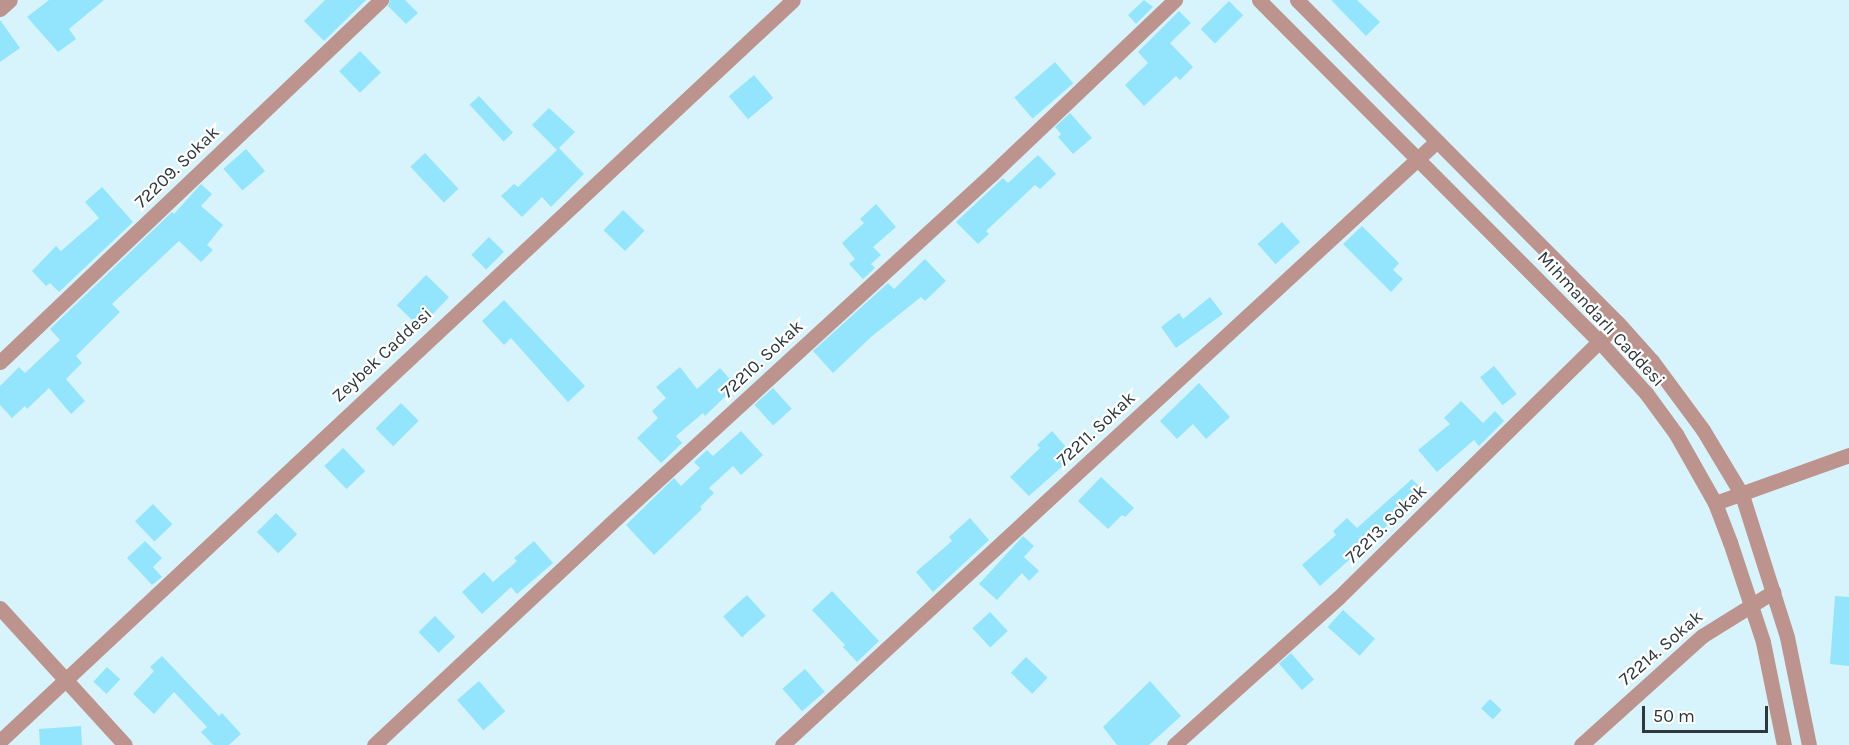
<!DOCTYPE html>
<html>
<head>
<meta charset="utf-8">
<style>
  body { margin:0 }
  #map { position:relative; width:1849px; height:745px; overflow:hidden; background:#d7f4fd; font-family:Karla,sans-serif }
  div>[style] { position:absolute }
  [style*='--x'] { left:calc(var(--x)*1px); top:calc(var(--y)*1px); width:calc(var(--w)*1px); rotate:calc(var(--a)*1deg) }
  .building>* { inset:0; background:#92e5fc; transform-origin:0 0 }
  .minor>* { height:15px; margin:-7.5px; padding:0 7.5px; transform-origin:7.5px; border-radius:7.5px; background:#bc948d }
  span { translate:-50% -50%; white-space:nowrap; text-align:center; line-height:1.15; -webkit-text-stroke:4.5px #fff; paint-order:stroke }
  .street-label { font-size:18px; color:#2d393c }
  .scale { position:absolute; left:1642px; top:706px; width:126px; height:27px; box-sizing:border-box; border:3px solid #2d393c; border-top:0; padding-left:8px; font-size:18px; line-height:21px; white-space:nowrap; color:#2d393c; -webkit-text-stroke:4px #fff; paint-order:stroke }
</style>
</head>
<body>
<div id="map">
  <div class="building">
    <i style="clip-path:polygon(49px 0,104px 0,69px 29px,76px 39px,58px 52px,27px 17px)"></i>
    <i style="clip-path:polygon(325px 0,366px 0,324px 41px,304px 21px)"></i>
    <i style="clip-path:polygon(390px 0,405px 0,418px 13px,406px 24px,388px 6px)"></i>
    <i style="clip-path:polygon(1144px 0,1153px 7px,1136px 24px,1128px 15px)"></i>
    <i style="clip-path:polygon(1331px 0,1357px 0,1380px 22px,1366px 36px)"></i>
    <i style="left:1229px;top:1px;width:20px;height:40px;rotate:45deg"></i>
    <i style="clip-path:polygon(1179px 11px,1191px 23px,1170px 43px,1193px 67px,1180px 80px,1176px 76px,1144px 106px,1125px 85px,1148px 63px,1138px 52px)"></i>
    <i style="clip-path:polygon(0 20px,20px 48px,0 62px)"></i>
    <i style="left:360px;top:51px;width:30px;height:29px;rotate:46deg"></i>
    <i style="left:1055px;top:62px;width:28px;height:54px;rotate:49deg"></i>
    <i style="left:754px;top:75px;width:30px;height:33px;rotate:50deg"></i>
    <i style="left:479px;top:96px;width:50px;height:13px;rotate:47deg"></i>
    <i style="clip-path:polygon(549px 108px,575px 132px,559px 148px,584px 174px,551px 207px,542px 197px,522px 217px,501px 196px,514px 184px,518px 187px,557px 150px,532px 125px)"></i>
    <i style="clip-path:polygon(1070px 113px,1092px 138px,1073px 154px,1058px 137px,1061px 134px,1055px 127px)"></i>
    <i style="left:246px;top:149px;width:29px;height:30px;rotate:49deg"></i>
    <i style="left:425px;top:153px;width:49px;height:20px;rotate:47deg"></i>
    <i style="clip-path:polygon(1038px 155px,1056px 174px,1040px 189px,1035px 185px,986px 231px,989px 234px,978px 244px,956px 222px,1003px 178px,1008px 183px)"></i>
    <i style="clip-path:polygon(201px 184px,212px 194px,201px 206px,223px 225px,207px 245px,213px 250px,201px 262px,179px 241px,112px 304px,120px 312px,76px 356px,82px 363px,66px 379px,85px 401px,71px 414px,49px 388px,27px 409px,25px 406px,12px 418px,0 405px,0 386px,19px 367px,25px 373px,60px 340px,50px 329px,172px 212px,174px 214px)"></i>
    <i style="clip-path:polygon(102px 187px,133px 222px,59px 292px,50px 283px,46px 286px,32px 271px,56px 246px,61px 251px,99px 218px,85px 202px)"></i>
    <i style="clip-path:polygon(876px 204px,896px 227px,873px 247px,881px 255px,871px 264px,875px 268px,863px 279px,849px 264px,855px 259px,842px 243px,864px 223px,860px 219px)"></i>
    <i style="left:623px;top:210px;width:30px;height:28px;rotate:44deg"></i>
    <i style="left:1282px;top:222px;width:27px;height:33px;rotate:48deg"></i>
    <i style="clip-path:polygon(1362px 226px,1399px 263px,1393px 270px,1403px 279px,1391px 292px,1343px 244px)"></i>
    <i style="left:489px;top:237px;width:21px;height:25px;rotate:45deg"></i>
    <i style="clip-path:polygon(925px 259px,946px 281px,925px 301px,921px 297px,871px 337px,833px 373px,813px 351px,888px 283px,894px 289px)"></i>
    <i style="left:426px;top:275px;width:32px;height:42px;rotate:44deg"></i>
    <i style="clip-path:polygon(1210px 297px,1223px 314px,1176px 348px,1161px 327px,1179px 313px,1183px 319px)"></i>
    <i style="clip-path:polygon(504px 300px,585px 386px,568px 402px,511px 338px,504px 345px,482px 321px)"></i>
    <i style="left:1494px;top:366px;width:36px;height:18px;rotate:51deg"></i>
    <i style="clip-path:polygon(680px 367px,697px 389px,720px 368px,736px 386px,705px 416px,703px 413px,676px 436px,682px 443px,661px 463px,637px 438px,658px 418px,652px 411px,666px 398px,656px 387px)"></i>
    <i style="clip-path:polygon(1199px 383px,1230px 417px,1206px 439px,1193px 424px,1177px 439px,1160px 421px)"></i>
    <i style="left:773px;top:388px;width:28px;height:25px;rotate:48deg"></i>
    <i style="clip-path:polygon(1461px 401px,1483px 423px,1495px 411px,1504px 421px,1479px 446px,1474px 440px,1437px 472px,1418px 450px,1450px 424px,1444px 418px)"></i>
    <i style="left:401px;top:403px;width:25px;height:36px;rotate:45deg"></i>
    <i style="clip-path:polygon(741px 431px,763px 455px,741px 475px,733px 466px,709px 488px,714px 493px,700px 507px,702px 509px,654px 555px,626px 525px,674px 478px,681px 486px,700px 468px,694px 462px,707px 450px,713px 456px)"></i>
    <i style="clip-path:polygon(1052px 431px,1074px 456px,1029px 496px,1010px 477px,1040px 448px,1037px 445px)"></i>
    <i style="left:343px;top:448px;width:32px;height:26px;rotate:46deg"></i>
    <i style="clip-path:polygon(1101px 477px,1134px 508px,1125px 517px,1122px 515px,1108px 529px,1078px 501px)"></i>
    <i style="clip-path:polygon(1412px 479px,1425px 492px,1320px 586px,1302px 565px,1336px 535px,1333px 531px,1347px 518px,1357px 528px)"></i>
    <i style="left:153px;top:504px;width:28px;height:25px;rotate:46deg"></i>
    <i style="left:276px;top:513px;width:30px;height:27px;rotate:45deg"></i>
    <i style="clip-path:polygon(970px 518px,989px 540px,933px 592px,916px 572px,952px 541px,949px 537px)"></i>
    <i style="clip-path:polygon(1023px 536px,1034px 546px,1024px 557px,1039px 571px,1029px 581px,1022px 573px,997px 600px,979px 584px)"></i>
    <i style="clip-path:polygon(145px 541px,162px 558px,153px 567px,162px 577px,152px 585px,127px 558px)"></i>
    <i style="clip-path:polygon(534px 541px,553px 563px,517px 594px,511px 587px,482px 614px,462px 592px,484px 572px,493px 582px,517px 561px,514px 558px)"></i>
    <i style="clip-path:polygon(832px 591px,879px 641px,857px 662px,843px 647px,845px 645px,812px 610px)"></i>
    <i style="left:747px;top:595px;width:28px;height:32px;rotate:48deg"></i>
    <i style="clip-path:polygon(1835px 596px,1849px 597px,1849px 666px,1830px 664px)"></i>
    <i style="left:1343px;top:610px;width:43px;height:23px;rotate:42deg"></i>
    <i style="left:990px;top:612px;width:26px;height:24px;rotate:47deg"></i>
    <i style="left:435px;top:616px;width:29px;height:23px;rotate:46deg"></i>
    <i style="left:1291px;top:653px;width:35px;height:16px;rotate:49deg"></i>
    <i style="clip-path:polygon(162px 656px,219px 716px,222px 713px,241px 734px,229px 745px,213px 745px,201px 732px,207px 727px,174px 692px,154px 714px,133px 694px,154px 671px,150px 667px)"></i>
    <i style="left:1026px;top:657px;width:30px;height:22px;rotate:44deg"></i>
    <i style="left:107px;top:667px;width:18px;height:20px;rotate:43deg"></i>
    <i style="left:805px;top:669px;width:30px;height:30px;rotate:49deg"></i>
    <i style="left:479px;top:681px;width:40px;height:29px;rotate:49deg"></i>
    <i style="clip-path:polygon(1150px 681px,1181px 716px,1149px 745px,1117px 745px,1103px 727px)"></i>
    <i style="left:1490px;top:699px;width:16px;height:13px;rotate:43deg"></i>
    <i style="clip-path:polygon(81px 726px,82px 745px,40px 745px,39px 729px)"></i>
  </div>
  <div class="minor">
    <i style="--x:1259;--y:0;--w:482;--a:45.1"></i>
    <i style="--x:1599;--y:341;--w:70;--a:47.9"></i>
    <i style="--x:1646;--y:393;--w:51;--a:53.8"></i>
    <i style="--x:1676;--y:434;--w:79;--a:60.5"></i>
    <i style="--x:1715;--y:503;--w:42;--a:69"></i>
    <i style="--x:1730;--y:542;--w:105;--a:71.7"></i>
    <i style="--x:1763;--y:642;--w:105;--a:78.5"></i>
    <i style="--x:1297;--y:0;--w:455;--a:45.2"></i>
    <i style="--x:1618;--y:323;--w:51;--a:48.2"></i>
    <i style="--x:1652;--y:361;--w:86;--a:53.5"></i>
    <i style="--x:1703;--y:430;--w:76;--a:59"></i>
    <i style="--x:1742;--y:495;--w:149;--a:72.4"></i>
    <i style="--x:1787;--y:637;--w:110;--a:78.5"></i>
    <i style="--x:0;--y:9;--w:13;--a:-42"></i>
    <i style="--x:0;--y:362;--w:526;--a:-43.54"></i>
    <i style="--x:1715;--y:503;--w:142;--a:-19.7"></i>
    <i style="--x:0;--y:608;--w:185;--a:47.6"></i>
    <i style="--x:0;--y:741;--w:1085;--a:-43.06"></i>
    <i style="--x:374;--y:745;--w:323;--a:-43.1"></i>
    <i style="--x:610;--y:524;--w:518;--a:-42.5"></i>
    <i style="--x:992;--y:174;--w:253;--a:-43.6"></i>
    <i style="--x:782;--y:745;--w:891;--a:-42.68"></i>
    <i style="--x:1174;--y:745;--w:220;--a:-41.9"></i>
    <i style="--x:1338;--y:598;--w:392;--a:-44.5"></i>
    <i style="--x:1581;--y:745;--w:163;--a:-42"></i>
    <i style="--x:1702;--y:636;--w:84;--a:-31.8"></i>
  </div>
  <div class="street-label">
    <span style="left:177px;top:167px;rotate:-44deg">72209. Sokak</span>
    <span style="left:1601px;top:319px;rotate:47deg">Mihmandarlı Caddesi</span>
    <span style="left:382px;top:355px;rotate:-43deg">Zeybek Caddesi</span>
    <span style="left:762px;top:359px;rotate:-43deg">72210. Sokak</span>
    <span style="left:1096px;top:429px;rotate:-43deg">72211. Sokak</span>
    <span style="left:1386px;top:524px;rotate:-44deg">72213. Sokak</span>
    <span style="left:1661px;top:648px;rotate:-41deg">72214. Sokak</span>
  </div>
  <div class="scale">50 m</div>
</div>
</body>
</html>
